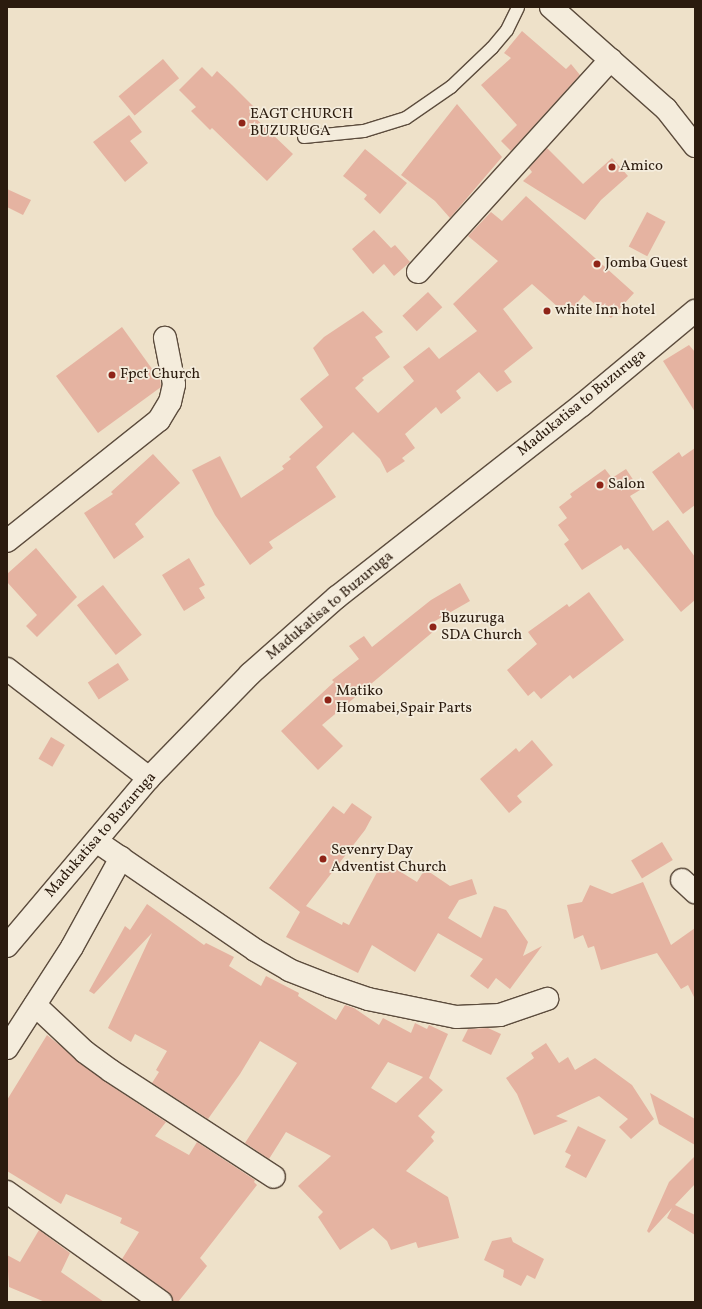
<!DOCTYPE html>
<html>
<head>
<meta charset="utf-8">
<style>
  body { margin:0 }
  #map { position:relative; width:702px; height:1309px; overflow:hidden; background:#eee1c9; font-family:Vollkorn,serif }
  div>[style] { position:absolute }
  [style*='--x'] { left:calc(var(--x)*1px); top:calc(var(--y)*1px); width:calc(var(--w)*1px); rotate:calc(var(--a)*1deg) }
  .building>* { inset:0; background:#e5b3a1; transform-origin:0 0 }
  .roads { filter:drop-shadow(1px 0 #5c4c3d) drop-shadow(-1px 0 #5c4c3d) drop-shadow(0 1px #5c4c3d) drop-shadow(0 -1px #5c4c3d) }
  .lane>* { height:12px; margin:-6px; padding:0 6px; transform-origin:6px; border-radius:6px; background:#f4ecdc }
  .street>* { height:22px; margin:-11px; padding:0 11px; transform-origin:11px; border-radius:11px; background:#f4ecdc }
  .secondary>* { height:22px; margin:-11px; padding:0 11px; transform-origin:11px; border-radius:11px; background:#f4ecdc }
  .dots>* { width:11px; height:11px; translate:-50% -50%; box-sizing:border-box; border:2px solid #f4ecdc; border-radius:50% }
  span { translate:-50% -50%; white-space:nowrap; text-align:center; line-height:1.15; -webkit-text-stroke:3.5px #f4ecdc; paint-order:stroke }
  .poi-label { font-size:15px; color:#2b1b0e }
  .left { translate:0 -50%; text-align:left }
  .street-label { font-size:15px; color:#2b1b0e }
  .frame { position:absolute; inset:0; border:8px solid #2b1b0e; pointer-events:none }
</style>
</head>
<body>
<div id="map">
  <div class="building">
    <i style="clip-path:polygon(522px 31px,566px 69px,571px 64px,580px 75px,511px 151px,501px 141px,517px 125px,481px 85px,511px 58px,504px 53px)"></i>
    <i style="left:163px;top:59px;width:25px;height:58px;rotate:50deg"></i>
    <i style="clip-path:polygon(202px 67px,212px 77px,217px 71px,232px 85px,254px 107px,249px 112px,293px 154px,267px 181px,212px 128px,210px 130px,191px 111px,196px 107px,179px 90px)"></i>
    <i style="clip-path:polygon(457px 104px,502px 157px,450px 218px,435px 201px,401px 175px)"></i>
    <i style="clip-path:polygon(129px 115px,142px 132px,130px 141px,148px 163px,125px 182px,93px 142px)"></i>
    <i style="clip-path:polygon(547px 148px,583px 184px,612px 158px,628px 176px,601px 200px,585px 220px,523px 181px,532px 172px,529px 168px)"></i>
    <i style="clip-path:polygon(365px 149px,407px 183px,380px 214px,364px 199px,367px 195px,343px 176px)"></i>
    <i style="clip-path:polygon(7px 189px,31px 200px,23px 215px,7px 207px)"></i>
    <i style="clip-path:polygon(526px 196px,634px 293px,611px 318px,584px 295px,567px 315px,532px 284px,503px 309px,533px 348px,504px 371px,512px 382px,497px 392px,479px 372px,456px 391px,461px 398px,441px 414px,436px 407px,405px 434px,415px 448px,402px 458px,405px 461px,387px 473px,380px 459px,353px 432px,316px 467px,336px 497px,269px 542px,273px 548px,250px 565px,215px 515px,192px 470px,220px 456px,241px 498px,284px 469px,282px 466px,291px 459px,289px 457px,323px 427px,300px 399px,329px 375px,313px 348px,324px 337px,363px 311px,383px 332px,375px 337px,390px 357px,362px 378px,364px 380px,355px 388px,378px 413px,414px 381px,403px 367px,429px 347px,439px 359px,477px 331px,453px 304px,498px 261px,468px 236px,491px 212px,502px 221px)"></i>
    <i style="left:647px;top:212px;width:21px;height:39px;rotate:28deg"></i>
    <i style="clip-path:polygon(374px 230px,391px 248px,395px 245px,410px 262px,394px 276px,384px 264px,373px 274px,352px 249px)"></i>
    <i style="left:428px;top:292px;width:21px;height:35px;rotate:47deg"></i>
    <i style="clip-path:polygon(122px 327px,160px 380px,161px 387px,98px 433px,56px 376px)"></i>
    <i style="clip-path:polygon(689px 345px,695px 352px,695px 412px,663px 361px)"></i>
    <i style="clip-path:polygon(695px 448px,695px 505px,683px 514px,652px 472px,679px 452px,682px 457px)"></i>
    <i style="clip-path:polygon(153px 454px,180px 483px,135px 524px,144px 537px,114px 559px,84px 513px,113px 494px,111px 492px)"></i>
    <i style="clip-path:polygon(605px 469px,612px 478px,626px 469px,640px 490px,630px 496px,653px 531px,668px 520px,695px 557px,695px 600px,681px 612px,628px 548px,624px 550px,621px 545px,582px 570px,564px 544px,569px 540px,558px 525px,567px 518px,559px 507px,572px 497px,570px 494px)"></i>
    <i style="clip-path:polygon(36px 548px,77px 597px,37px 637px,26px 626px,37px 615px,7px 582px,7px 574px)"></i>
    <i style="clip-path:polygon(189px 558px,205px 585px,199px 588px,205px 598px,184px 611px,162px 575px)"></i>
    <i style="clip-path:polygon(460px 583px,470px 601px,428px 625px,434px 631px,322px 725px,343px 746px,318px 770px,281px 731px,334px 682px,332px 680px,359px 659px,349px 646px,364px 636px,372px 647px,431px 600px)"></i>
    <i style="left:103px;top:585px;width:63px;height:33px;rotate:52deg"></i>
    <i style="clip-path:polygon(589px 592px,624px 640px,573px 679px,570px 675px,541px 699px,534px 691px,528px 696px,507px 670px,537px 644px,528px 632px,567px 604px,569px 607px)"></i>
    <i style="left:118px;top:663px;width:20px;height:36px;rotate:57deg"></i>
    <i style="left:51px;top:737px;width:16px;height:25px;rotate:30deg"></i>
    <i style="clip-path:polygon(532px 740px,553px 765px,517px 796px,522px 802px,509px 813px,480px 779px,516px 748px,519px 752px)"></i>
    <i style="clip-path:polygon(352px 803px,372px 817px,365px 830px,306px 906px,342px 925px,343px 922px,349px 925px,383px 861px,417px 882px,425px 869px,450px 886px,472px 879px,477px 894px,459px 900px,448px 918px,481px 938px,494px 906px,506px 910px,528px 942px,523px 956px,542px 946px,510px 989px,496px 978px,488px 989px,470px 976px,483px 959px,438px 933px,415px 972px,372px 945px,358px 973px,286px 937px,300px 912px,269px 888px,333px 806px,344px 814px)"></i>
    <i style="left:662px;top:842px;width:21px;height:36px;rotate:59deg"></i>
    <i style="clip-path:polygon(643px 882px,671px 945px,695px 928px,695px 999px,688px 985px,681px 989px,657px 953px,601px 970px,594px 946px,588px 948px,583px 935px,574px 939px,567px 905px,582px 902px,590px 885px,612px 894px)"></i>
    <i style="clip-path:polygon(evenodd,147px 904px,204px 945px,206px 943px,234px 957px,229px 966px,261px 986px,266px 976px,299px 993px,298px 996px,336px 1020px,345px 1005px,354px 1008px,379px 1025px,383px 1018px,411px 1033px,415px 1023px,427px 1029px,429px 1025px,448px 1034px,429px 1078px,443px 1090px,418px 1116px,435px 1132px,431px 1137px,434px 1141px,406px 1171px,448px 1197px,459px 1238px,418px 1248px,416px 1242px,391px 1250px,387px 1241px,373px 1228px,340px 1250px,318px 1217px,323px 1212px,298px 1186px,331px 1156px,286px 1132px,269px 1159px,245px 1143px,297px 1063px,260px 1041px,240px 1074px,208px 1119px,152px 1083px,159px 1072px,156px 1070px,167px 1051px,135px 1034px,131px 1042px,108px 1028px,152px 933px,94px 994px,89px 991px,125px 926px,130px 930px,147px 904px,388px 1062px,423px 1077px,396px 1103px,371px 1088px,388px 1062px)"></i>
    <i style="clip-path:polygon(488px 1028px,501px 1034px,491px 1055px,462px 1041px,468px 1029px)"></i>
    <i style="clip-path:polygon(47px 1035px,104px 1081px,166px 1122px,155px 1136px,189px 1155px,197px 1142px,255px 1180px,254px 1182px,257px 1185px,200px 1258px,207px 1266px,178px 1302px,173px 1302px,168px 1292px,122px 1259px,139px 1232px,120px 1223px,122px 1218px,66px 1194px,61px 1204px,7px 1171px,7px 1100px)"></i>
    <i style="clip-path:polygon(546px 1043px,559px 1063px,568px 1057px,575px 1070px,595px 1058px,632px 1085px,654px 1119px,631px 1139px,619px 1127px,628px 1119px,599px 1096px,556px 1116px,568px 1121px,534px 1135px,517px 1094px,506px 1078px,534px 1058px,531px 1053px)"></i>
    <i style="clip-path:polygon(650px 1093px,695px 1119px,695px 1145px,659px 1124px)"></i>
    <i style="clip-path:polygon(578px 1126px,606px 1140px,586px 1178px,565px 1167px,571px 1155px,565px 1152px)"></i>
    <i style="clip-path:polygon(695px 1156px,695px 1184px,675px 1205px,695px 1215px,695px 1235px,667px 1218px,672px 1208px,649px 1233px,647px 1231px,669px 1182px)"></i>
    <i style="clip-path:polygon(39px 1230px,70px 1253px,61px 1272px,104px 1302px,45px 1302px,9px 1287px,7px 1255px,20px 1262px)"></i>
    <i style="clip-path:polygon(511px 1237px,513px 1242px,544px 1259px,535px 1279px,527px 1275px,521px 1286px,503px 1277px,504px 1270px,484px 1260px,492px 1241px)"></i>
  </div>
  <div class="roads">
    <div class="lane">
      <i style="--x:304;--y:137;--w:60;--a:-5.7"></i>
      <i style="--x:364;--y:131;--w:44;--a:-17.2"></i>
      <i style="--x:406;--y:118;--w:55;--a:-34.6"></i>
      <i style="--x:451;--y:87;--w:57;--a:-43.6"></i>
      <i style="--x:492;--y:48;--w:23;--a:-50"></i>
      <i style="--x:507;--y:30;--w:25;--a:-64"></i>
    </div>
    <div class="street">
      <i style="--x:418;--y:272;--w:287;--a:-47.8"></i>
      <i style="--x:7;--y:541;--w:194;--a:-38.5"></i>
      <i style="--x:159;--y:420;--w:21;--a:-59"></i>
      <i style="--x:170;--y:402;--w:18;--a:-77"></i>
      <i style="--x:174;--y:384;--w:47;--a:-101.1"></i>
      <i style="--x:7;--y:669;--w:179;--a:37.5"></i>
      <i style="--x:96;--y:841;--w:193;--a:34.4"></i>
      <i style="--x:255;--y:950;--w:39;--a:30"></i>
      <i style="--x:289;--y:970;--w:44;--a:21.3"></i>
      <i style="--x:330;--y:986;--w:40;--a:18.9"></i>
      <i style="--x:368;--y:999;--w:90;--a:11.6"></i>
      <i style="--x:456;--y:1017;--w:44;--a:-2.6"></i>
      <i style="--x:500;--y:1015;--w:50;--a:-18.8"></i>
      <i style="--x:682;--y:880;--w:18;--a:43"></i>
      <i style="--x:35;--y:1005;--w:69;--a:43.2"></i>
      <i style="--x:85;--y:1052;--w:32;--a:36"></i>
      <i style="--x:111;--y:1071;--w:194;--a:33"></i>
      <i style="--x:7;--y:1048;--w:120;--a:-57.2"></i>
      <i style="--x:72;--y:947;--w:102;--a:-61.2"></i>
      <i style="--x:7;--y:1192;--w:189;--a:35.5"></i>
    </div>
    <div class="secondary">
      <i style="--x:551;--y:7;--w:154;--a:41.6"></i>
      <i style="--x:666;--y:109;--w:47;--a:51.9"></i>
      <i style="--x:7;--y:946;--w:220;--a:-49.8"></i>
      <i style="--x:149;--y:778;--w:145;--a:-45.8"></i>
      <i style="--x:250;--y:674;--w:116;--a:-41.5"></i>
      <i style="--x:337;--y:597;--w:311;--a:-38.1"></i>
      <i style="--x:582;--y:405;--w:147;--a:-39.8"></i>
    </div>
  </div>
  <div class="dots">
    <i style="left:242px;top:123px;background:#8f2418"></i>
    <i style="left:612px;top:167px;background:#8f2418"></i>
    <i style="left:597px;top:264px;background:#8f2418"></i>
    <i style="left:547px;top:311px;background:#8f2418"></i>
    <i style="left:112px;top:375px;background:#8f2418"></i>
    <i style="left:600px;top:485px;background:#8f2418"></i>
    <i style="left:433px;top:627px;background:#8f2418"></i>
    <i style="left:328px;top:700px;background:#8f2418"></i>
    <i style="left:323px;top:859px;background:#8f2418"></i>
  </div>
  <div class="poi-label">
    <span class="left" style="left:250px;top:123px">EAGT CHURCH<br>BUZURUGA</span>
    <span class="left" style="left:620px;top:167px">Amico</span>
    <span class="left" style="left:605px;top:264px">Jomba Guest</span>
    <span class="left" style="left:555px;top:311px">white Inn hotel</span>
    <span class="left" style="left:120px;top:375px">Fpct Church</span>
    <span class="left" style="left:608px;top:485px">Salon</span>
    <span class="left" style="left:441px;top:627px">Buzuruga<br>SDA Church</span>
    <span class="left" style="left:336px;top:700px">Matiko<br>Homabei,Spair Parts</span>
    <span class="left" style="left:331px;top:859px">Sevenry Day<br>Adventist Church</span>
  </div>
  <div class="street-label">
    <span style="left:582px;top:403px;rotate:-39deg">Madukatisa to Buzuruga</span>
    <span style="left:330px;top:606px;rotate:-40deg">Madukatisa to Buzuruga</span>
    <span style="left:101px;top:835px;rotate:-49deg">Madukatisa to Buzuruga</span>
  </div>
  <div class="frame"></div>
</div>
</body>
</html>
